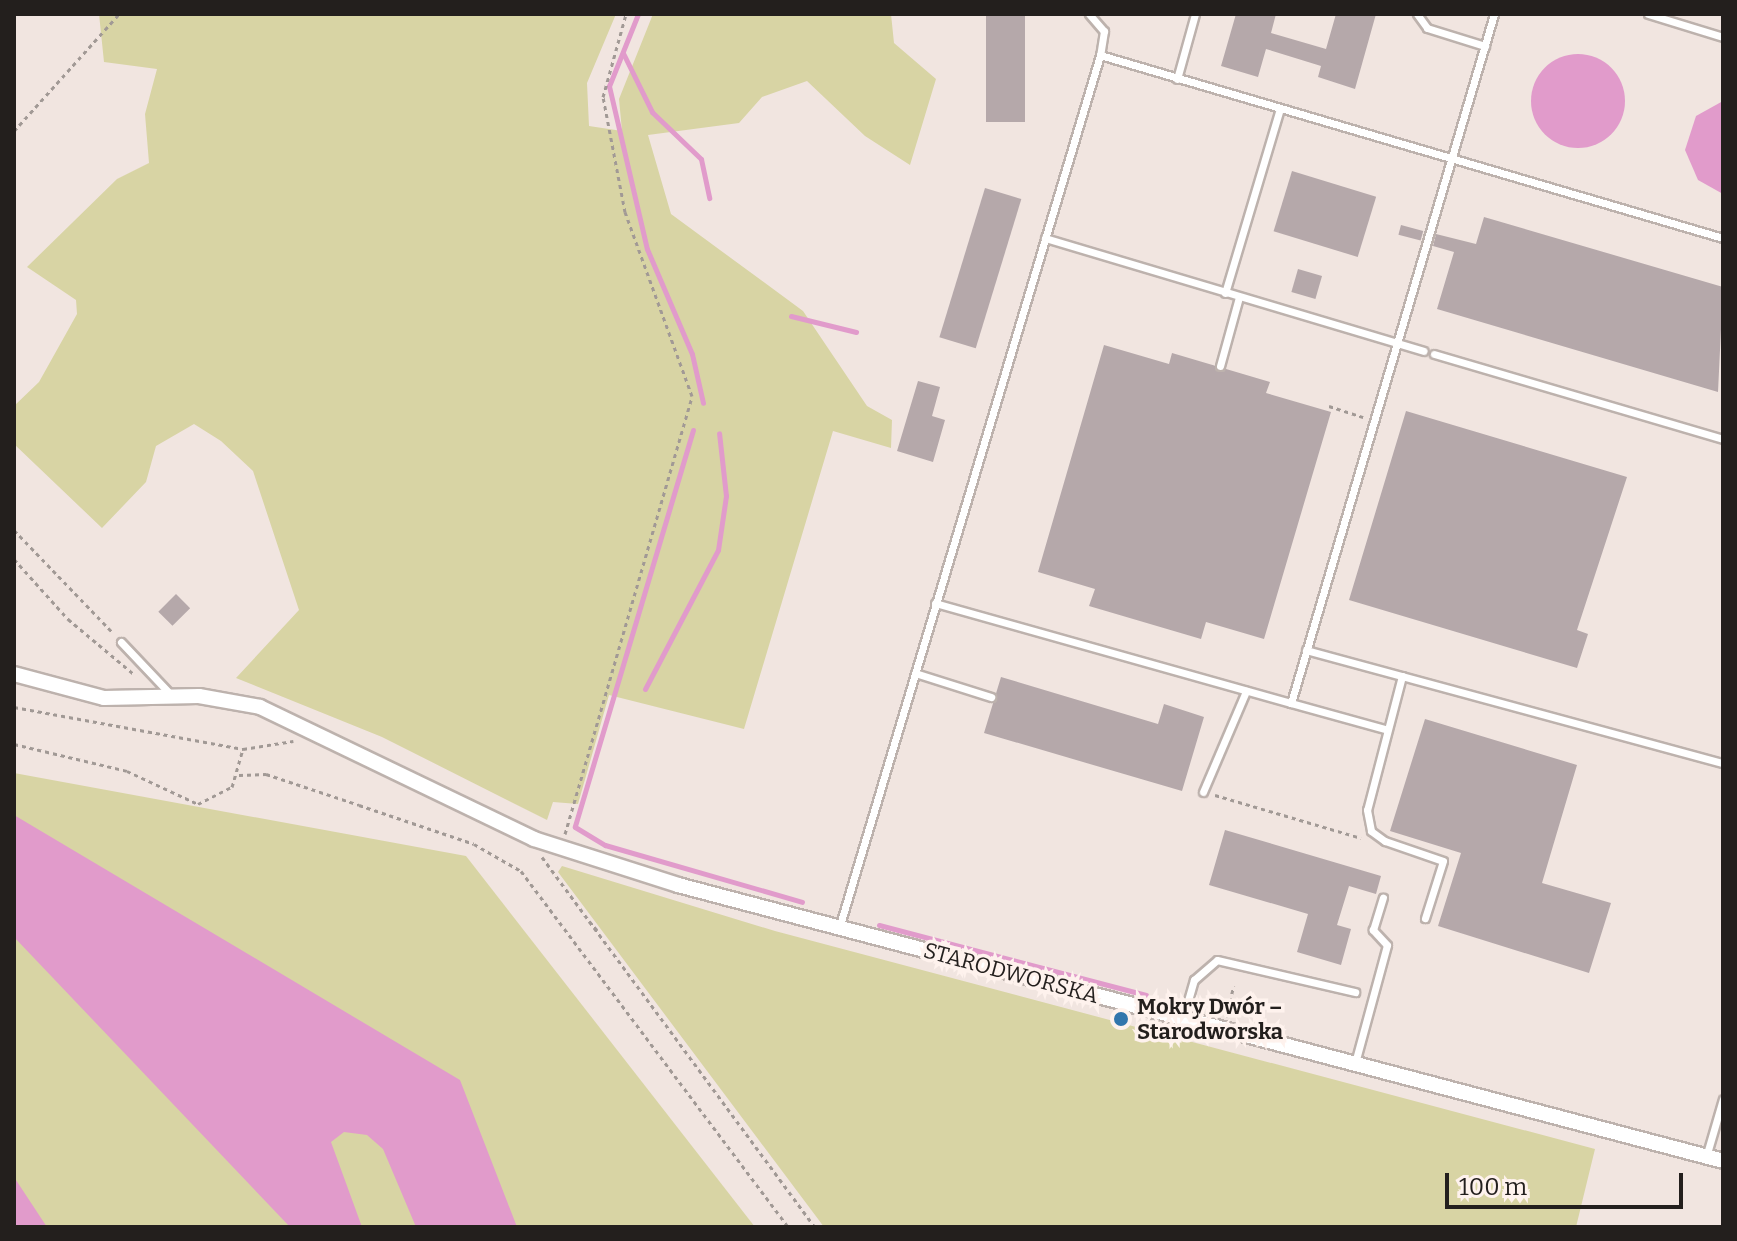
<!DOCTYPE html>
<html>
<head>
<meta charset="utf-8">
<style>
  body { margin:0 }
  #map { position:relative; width:1737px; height:1241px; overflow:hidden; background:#f1e5e0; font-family:Bitter,serif }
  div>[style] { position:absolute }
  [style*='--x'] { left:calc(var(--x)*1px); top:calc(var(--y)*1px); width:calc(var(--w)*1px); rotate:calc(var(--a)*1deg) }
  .green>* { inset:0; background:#d8d4a4 }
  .water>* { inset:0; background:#e19bcb }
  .round { border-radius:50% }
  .stream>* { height:5px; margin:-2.5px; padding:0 2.5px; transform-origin:2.5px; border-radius:2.5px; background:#e19bcb }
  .building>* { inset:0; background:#b5a8aa; transform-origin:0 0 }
  .path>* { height:3px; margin-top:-1.5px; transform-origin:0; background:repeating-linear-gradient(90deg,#a19995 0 4px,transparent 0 8px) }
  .roads { filter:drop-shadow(2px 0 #bdb2ad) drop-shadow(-2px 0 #bdb2ad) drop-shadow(0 2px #bdb2ad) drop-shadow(0 -2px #bdb2ad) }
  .lane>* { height:7px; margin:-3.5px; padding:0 3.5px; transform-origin:3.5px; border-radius:3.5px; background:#fff }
  .street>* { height:14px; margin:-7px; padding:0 7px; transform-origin:7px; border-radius:7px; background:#fff }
  .dots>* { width:22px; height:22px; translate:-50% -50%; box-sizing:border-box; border:4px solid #fef2ed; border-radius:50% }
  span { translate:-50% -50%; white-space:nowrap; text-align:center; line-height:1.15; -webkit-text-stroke:7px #fef2ed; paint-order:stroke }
  .street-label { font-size:22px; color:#231f1d }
  .poi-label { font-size:22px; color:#231f1d; font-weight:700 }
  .left { translate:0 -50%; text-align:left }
  .frame { position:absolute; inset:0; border:16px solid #231f1d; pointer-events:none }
  .scale { position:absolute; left:1445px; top:1173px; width:238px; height:36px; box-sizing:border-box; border:4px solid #231f1d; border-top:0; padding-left:10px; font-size:24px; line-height:28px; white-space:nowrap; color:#231f1d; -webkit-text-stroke:6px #fef2ed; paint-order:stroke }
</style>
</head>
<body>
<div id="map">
  <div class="green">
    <i style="clip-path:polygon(99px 14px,616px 14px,587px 83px,589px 126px,622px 131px,619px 99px,653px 14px,891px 14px,894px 43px,936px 79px,910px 165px,865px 136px,807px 81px,762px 97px,739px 123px,648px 135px,671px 214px,803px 311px,867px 406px,892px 420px,891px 448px,833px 431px,744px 729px,609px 695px,578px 804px,553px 802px,547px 820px,382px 737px,236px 678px,299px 610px,253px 471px,221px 441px,194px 424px,156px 446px,146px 482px,102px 528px,14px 444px,14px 406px,39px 382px,77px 314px,76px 300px,27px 267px,117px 179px,149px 163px,145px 114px,157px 69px,104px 62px)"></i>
    <i style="clip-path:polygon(14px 773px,466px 856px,755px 1227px,14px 1227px)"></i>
    <i style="clip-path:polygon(562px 866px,775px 931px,1595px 1149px,1576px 1227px,824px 1227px,558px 872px)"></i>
  </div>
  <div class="water">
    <i class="round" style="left:1531px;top:54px;width:94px;height:94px"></i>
    <i style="clip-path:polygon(1723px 101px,1723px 194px,1698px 180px,1685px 150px,1696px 116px)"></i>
    <i style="clip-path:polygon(14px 815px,460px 1080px,517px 1227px,416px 1227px,383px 1149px,367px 1135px,344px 1132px,331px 1142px,362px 1227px,290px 1227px,14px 937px)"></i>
    <i style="clip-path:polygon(14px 1177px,41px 1218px,47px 1227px,14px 1227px)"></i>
  </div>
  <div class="stream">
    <i style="--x:638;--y:14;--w:78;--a:111.9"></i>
    <i style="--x:609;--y:86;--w:167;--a:76.9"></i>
    <i style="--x:647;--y:249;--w:114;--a:66.8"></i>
    <i style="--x:692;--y:354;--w:50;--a:77.3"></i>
    <i style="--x:623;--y:53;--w:66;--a:63.8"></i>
    <i style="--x:652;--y:112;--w:68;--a:43.8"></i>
    <i style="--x:701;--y:159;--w:40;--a:78"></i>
    <i style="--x:791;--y:316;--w:67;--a:13.8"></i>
    <i style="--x:693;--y:430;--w:414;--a:106.6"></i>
    <i style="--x:575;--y:827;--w:35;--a:31"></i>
    <i style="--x:605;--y:845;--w:205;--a:16.1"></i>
    <i style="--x:645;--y:689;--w:157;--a:-62.3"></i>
    <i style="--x:718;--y:550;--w:55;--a:-81.6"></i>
    <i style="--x:726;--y:496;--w:63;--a:-96.3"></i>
    <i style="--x:879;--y:925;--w:276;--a:14.7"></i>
  </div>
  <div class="building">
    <i style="left:986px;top:14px;width:39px;height:108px"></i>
    <i style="clip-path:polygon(1236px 14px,1276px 14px,1271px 33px,1326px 49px,1336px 14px,1376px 14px,1355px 89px,1318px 77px,1321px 66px,1266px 49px,1258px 77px,1221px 66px)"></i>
    <i style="left:1292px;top:171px;width:88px;height:63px;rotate:17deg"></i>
    <i style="left:985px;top:188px;width:38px;height:156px;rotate:17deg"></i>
    <i style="clip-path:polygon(1484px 217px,1723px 287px,1718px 392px,1437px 309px,1454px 252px,1433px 246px,1436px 234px,1476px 244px)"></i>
    <i style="left:1401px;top:225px;width:23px;height:10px;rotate:15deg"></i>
    <i style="left:1298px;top:269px;width:25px;height:24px;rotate:16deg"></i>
    <i style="clip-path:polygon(1104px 345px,1169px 364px,1172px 353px,1270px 382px,1266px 393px,1331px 412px,1264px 639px,1206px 622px,1201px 639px,1089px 606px,1095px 589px,1038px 572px)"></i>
    <i style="clip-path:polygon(918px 381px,940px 387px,932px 416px,945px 420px,933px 462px,897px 451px)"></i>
    <i style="clip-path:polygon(1406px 411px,1627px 477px,1577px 630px,1588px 634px,1577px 668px,1349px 600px)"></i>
    <i style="left:176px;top:594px;width:20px;height:25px;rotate:45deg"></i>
    <i style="clip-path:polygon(1001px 677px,1158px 724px,1164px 704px,1204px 717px,1182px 791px,984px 733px)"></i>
    <i style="clip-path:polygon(1425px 719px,1577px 765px,1542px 883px,1611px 903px,1589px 973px,1438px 926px,1461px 853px,1390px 831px)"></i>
    <i style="clip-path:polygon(1225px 830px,1381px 876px,1376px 894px,1349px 886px,1337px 925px,1351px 929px,1341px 965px,1297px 952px,1308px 914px,1209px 885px)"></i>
  </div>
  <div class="path">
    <i style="--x:14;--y:131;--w:157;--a:-48.1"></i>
    <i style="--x:1329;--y:406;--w:36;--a:18"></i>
    <i style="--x:14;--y:530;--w:143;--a:46.1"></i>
    <i style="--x:14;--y:559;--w:81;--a:48"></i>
    <i style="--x:68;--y:619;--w:87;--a:39.9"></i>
    <i style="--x:14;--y:707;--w:233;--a:10.4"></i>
    <i style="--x:243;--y:749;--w:51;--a:-9.1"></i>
    <i style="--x:14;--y:744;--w:116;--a:13.4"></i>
    <i style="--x:127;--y:771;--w:78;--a:24.9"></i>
    <i style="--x:198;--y:804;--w:38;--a:-27"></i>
    <i style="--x:232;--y:787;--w:40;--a:-74"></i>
    <i style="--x:239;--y:775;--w:27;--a:-2"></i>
    <i style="--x:266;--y:774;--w:98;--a:18.4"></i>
    <i style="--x:359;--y:805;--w:121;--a:18.7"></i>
    <i style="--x:474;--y:844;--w:54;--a:29.9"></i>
    <i style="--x:521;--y:871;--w:445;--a:53.1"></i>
    <i style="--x:1215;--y:795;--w:152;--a:16.4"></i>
    <i style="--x:565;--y:834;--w:456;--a:-73.8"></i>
    <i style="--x:692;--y:396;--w:196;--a:-110"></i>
    <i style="--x:625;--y:212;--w:117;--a:-100.8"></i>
    <i style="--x:603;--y:97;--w:86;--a:-74.5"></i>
    <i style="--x:542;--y:857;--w:460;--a:53.6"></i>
    <i style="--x:589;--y:921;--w:12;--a:48"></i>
    <i style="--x:1226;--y:1017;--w:32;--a:-76"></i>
  </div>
  <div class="roads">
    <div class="lane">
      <i style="--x:1089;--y:14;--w:23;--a:49"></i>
      <i style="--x:1104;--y:31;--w:24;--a:99"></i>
      <i style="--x:1417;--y:14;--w:17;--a:54"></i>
      <i style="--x:1427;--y:28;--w:61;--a:17.2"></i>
      <i style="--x:1648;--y:14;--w:78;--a:17"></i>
      <i style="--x:1177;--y:79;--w:67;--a:-74.5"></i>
      <i style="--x:1045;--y:238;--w:395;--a:16.6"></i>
      <i style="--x:1225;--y:293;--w:192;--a:-73.4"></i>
      <i style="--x:1434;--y:354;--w:301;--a:16.4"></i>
      <i style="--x:1220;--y:366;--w:72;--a:-74.6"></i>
      <i style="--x:935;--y:603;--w:370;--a:15.7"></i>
      <i style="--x:1291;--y:703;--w:718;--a:-73.58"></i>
      <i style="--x:121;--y:642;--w:74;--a:46.6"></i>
      <i style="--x:1306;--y:650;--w:432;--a:15.2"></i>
      <i style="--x:915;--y:673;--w:80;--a:17.5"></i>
      <i style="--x:1402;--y:676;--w:138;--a:104.6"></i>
      <i style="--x:1367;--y:810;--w:21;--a:79"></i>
      <i style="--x:1371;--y:831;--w:17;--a:36"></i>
      <i style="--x:1385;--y:841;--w:61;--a:19"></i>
      <i style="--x:1443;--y:861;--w:60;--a:107.5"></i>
      <i style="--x:1291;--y:703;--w:98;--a:15.5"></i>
      <i style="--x:1203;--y:792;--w:110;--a:-66.9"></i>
      <i style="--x:839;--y:928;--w:911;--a:-73.35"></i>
      <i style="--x:1100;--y:55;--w:649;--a:16.37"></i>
      <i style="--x:1183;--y:1018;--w:40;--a:-74"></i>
      <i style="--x:1194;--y:980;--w:30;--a:-41"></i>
      <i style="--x:1217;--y:960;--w:142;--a:13.1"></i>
      <i style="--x:1355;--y:1063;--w:122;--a:-74.8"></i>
      <i style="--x:1387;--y:945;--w:21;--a:-133"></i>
      <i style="--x:1373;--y:930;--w:34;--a:-73"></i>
      <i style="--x:1706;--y:1157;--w:60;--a:-73.7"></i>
    </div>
    <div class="street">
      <i style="--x:14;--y:674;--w:93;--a:14.9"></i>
      <i style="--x:104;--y:698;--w:95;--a:-1.2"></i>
      <i style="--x:199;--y:696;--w:62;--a:10.2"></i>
      <i style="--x:260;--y:707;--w:304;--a:25.7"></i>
      <i style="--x:534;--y:839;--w:151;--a:17.7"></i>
      <i style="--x:678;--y:885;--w:1081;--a:14.79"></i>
    </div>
  </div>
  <div class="dots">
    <i style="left:1121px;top:1019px;background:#3276ac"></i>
  </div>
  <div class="street-label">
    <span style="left:1011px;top:973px;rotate:15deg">STARODWORSKA</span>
  </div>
  <div class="poi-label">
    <span class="left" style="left:1137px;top:1019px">Mokry Dwór –<br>Starodworska</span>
  </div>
  <div class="frame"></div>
  <div class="scale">100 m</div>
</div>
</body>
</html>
